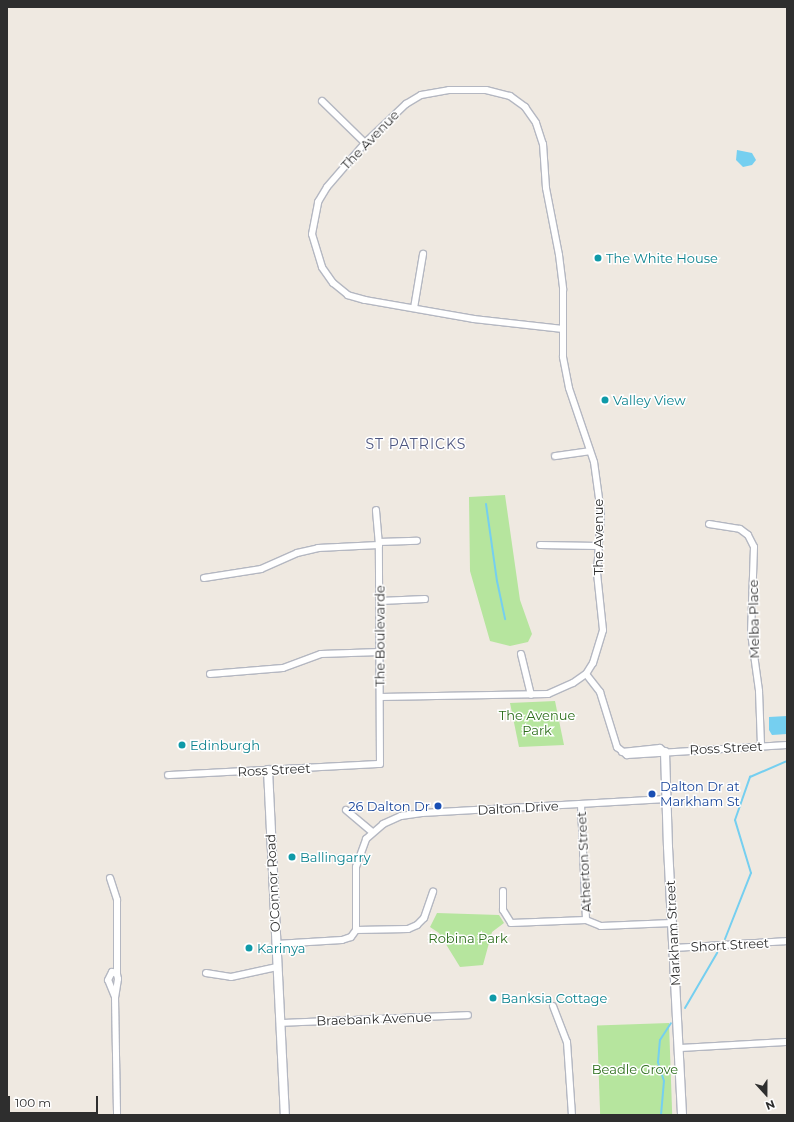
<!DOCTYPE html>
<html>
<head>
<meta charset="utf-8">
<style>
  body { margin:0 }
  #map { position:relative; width:794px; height:1122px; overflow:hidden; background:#efe9e1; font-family:Montserrat,sans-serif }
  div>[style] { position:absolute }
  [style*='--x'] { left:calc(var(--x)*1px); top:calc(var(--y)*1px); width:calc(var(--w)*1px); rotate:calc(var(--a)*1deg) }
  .green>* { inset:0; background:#b6e59e; transform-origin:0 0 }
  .water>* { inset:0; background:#75cff0 }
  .stream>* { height:2px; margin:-1px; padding:0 1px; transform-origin:1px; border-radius:1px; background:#75cff0 }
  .roads { filter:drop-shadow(1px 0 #b4b7c1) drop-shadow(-1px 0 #b4b7c1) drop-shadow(0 1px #b4b7c1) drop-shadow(0 -1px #b4b7c1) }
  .minor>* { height:6px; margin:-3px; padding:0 3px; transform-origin:3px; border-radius:3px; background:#fff }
  .tertiary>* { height:8px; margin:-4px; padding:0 4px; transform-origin:4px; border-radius:4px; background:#fff }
  .dots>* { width:11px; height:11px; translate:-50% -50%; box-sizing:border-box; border:2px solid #fff; border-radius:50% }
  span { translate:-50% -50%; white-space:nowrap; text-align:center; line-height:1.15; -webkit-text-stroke:3px #fff; paint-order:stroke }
  .street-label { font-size:13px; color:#2e2e2e }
  .culture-label { font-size:13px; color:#0d838f }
  .left { translate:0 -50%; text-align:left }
  .park-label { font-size:13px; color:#2c6e1b }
  .transit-label { font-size:13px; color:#164399 }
  .right { translate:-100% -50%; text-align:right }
  .neighbourhood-label { font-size:14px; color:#4d5680; letter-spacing:1px }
  .frame { position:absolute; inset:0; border:8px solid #2e2e2e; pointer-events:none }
  .north { position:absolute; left:746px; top:1074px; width:40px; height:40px; -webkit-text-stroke:3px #fff; paint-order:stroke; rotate:159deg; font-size:11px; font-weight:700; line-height:16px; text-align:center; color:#2e2e2e }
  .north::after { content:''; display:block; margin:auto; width:14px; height:18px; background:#2e2e2e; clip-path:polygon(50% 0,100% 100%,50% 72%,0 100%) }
  .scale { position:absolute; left:8px; top:1096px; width:90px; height:18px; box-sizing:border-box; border:2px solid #2e2e2e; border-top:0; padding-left:5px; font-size:12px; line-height:14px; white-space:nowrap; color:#2e2e2e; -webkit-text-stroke:3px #fff; paint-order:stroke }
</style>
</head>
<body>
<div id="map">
  <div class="green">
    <i style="clip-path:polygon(505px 495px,520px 600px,532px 634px,528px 642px,510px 646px,490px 641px,470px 571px,469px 497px)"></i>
    <i style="clip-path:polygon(555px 701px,564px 745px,519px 747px,510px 703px)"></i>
    <i style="clip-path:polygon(437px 913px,499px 915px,504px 923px,492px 932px,483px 965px,460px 967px,439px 933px,430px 927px)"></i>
    <i style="left:669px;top:1023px;width:92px;height:72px;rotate:88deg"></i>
  </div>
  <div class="water">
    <i style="clip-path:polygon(737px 150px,752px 153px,756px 160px,752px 165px,743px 167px,736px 160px)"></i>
    <i style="clip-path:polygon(787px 716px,787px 734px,772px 735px,769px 730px,769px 717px)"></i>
  </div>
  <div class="stream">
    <i style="--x:486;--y:504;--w:78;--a:81.9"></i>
    <i style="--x:497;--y:581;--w:39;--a:78"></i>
    <i style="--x:725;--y:939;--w:71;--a:-68.5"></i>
    <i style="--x:751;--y:873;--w:55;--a:-106.8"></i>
    <i style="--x:735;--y:820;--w:46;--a:-70.8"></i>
    <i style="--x:750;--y:777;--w:40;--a:-23.4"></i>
    <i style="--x:685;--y:1008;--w:64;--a:-59.8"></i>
    <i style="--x:661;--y:1115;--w:34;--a:-85"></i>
    <i style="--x:664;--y:1081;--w:20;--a:-108"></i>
    <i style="--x:658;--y:1062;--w:22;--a:-85"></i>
    <i style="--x:660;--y:1040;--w:20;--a:-57"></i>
  </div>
  <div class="roads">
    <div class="minor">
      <i style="--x:449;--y:90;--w:37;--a:0"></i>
      <i style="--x:486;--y:90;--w:25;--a:14"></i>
      <i style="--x:510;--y:96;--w:19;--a:36"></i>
      <i style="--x:525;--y:107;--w:19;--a:55"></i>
      <i style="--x:536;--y:123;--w:22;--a:72"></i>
      <i style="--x:543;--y:144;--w:44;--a:86.1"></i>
      <i style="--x:546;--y:188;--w:68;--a:79"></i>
      <i style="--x:559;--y:255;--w:35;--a:83"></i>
      <i style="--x:563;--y:290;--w:39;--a:90"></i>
      <i style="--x:563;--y:329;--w:90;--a:-173.6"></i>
      <i style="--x:474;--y:319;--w:111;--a:-170.1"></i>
      <i style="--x:365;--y:300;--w:18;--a:-164"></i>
      <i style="--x:348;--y:295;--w:19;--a:-141"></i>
      <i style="--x:333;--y:283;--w:19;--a:-125"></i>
      <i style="--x:322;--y:267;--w:34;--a:-107"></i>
      <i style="--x:312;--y:234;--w:33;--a:-79"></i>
      <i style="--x:318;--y:202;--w:17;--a:-59"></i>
      <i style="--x:327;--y:187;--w:58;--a:-49.2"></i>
      <i style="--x:365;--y:143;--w:57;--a:-43.6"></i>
      <i style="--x:406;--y:104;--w:17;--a:-31"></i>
      <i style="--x:421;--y:95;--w:28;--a:-10"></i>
      <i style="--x:322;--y:101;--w:60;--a:44.3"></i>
      <i style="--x:414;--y:308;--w:55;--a:-80.5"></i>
      <i style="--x:555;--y:456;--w:35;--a:-8"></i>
      <i style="--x:709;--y:524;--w:31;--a:9"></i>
      <i style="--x:740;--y:529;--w:10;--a:37"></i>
      <i style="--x:748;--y:535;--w:13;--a:63"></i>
      <i style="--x:754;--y:547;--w:86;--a:92"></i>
      <i style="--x:751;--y:633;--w:59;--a:82.1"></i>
      <i style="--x:759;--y:691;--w:55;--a:87.9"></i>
      <i style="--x:379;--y:542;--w:38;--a:-2"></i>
      <i style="--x:540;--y:545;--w:58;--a:1"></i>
      <i style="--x:204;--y:578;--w:58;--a:-9"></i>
      <i style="--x:261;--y:569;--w:39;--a:-24"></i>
      <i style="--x:297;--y:553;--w:22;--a:-13"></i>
      <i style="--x:318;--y:548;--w:61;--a:-2.8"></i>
      <i style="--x:380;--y:601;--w:45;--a:-2.5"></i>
      <i style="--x:521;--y:654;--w:42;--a:76.3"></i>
      <i style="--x:210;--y:674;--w:73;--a:-4.7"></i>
      <i style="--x:283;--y:668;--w:40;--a:-20.2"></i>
      <i style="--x:321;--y:654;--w:59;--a:-1.9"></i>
      <i style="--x:586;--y:674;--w:23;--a:52"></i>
      <i style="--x:600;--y:692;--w:58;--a:72.8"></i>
      <i style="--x:617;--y:747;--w:13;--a:39"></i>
      <i style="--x:627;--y:755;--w:160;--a:-3.6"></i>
      <i style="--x:380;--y:697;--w:168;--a:-1"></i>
      <i style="--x:548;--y:694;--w:27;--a:-24"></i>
      <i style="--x:573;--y:683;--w:16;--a:-35"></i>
      <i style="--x:586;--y:674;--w:13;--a:-58"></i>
      <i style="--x:593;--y:663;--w:34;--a:-73"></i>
      <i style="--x:603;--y:630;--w:57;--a:-96"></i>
      <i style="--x:597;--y:573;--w:60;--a:-86.2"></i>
      <i style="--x:601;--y:513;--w:51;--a:-97.8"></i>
      <i style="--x:594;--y:462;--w:78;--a:-108.7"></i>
      <i style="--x:569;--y:388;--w:32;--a:-101"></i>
      <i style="--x:563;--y:357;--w:28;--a:-90"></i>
      <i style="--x:622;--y:752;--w:38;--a:-6"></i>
      <i style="--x:660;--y:748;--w:6;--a:39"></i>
      <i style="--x:168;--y:775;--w:212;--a:-3"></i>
      <i style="--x:380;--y:764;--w:219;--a:-90.3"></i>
      <i style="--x:379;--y:545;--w:35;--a:-95"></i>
      <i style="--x:581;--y:805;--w:115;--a:87.5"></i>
      <i style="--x:346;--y:810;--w:34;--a:40"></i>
      <i style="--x:110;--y:878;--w:23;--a:72"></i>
      <i style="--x:117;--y:900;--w:74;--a:90"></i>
      <i style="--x:503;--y:891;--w:19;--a:90"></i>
      <i style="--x:503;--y:910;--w:15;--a:58"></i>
      <i style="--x:511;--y:923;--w:75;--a:-2.3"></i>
      <i style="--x:586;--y:920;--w:16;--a:22"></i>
      <i style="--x:601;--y:926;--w:71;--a:-2.4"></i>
      <i style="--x:356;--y:930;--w:63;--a:-90"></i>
      <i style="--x:356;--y:867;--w:30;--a:-70"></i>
      <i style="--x:366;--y:839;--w:23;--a:-41"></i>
      <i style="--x:383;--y:824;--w:20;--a:-24"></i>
      <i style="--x:401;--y:816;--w:21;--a:-8"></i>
      <i style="--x:422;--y:813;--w:245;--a:-3.3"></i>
      <i style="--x:356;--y:930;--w:52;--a:-1.1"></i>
      <i style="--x:408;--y:929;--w:10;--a:-24"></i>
      <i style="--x:417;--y:925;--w:10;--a:-45"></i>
      <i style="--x:424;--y:918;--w:28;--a:-71"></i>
      <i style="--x:276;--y:944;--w:66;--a:-3.5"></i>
      <i style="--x:342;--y:940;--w:9;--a:-18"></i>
      <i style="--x:351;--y:937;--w:9;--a:-54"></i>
      <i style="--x:674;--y:948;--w:113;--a:-3.5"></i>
      <i style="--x:206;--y:973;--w:25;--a:9"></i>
      <i style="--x:231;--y:977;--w:47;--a:-12.3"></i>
      <i style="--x:115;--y:997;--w:18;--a:-112"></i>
      <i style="--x:108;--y:980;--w:9;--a:-63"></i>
      <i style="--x:112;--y:972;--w:5;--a:22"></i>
      <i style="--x:117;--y:974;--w:5;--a:79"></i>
      <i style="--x:118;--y:979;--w:18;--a:99"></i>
      <i style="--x:115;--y:997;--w:118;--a:89"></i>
      <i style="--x:553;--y:1006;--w:39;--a:69"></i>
      <i style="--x:567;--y:1042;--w:73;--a:86.1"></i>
      <i style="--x:280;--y:1023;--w:188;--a:-2.4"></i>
      <i style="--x:679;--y:1048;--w:108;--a:-3.2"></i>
    </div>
    <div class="tertiary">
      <i style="--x:665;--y:752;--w:95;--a:88.2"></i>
      <i style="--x:668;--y:847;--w:268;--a:87"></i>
      <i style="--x:268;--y:770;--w:345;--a:87.2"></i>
    </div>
  </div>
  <div class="dots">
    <i style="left:598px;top:258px;background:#0f9aa8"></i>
    <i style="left:605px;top:400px;background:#0f9aa8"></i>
    <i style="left:182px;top:745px;background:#0f9aa8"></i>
    <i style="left:652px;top:794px;background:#1a4fb4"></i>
    <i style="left:438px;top:806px;background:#1a4fb4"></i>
    <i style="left:292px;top:857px;background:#0f9aa8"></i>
    <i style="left:249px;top:948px;background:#0f9aa8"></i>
    <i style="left:493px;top:998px;background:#0f9aa8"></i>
  </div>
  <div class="street-label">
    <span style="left:370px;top:140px;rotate:-46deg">The Avenue</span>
    <span style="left:598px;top:537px;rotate:-90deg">The Avenue</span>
    <span style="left:754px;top:619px;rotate:-91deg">Melba Place</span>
    <span style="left:380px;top:636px;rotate:-90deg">The Boulevarde</span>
    <span style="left:726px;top:748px;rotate:-3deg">Ross Street</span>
    <span style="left:274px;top:770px;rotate:-3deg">Ross Street</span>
    <span style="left:518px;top:808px;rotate:-3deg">Dalton Drive</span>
    <span style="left:584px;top:862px;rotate:-93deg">Atherton Street</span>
    <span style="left:273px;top:883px;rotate:-93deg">O'Connor Road</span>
    <span style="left:673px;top:933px;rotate:-93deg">Markham Street</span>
    <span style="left:730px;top:945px;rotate:-3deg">Short Street</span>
    <span style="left:374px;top:1019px;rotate:-2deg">Braebank Avenue</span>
  </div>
  <div class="culture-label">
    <span class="left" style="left:606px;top:258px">The White House</span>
    <span class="left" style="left:613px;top:400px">Valley View</span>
    <span class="left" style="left:190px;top:745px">Edinburgh</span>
    <span class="left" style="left:300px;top:857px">Ballingarry</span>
    <span class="left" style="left:257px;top:948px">Karinya</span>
    <span class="left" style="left:501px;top:998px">Banksia Cottage</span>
  </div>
  <div class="park-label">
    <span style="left:537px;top:723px">The Avenue<br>Park</span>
    <span style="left:468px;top:938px">Robina Park</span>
    <span style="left:635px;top:1069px">Beadle Grove</span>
  </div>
  <div class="transit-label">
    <span class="left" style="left:660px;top:794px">Dalton Dr at<br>Markham St</span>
    <span class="right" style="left:430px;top:806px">26 Dalton Dr</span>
  </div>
  <div class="neighbourhood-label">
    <span style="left:416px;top:444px">ST PATRICKS</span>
  </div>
  <div class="frame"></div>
  <div class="north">N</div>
  <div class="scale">100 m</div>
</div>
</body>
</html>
